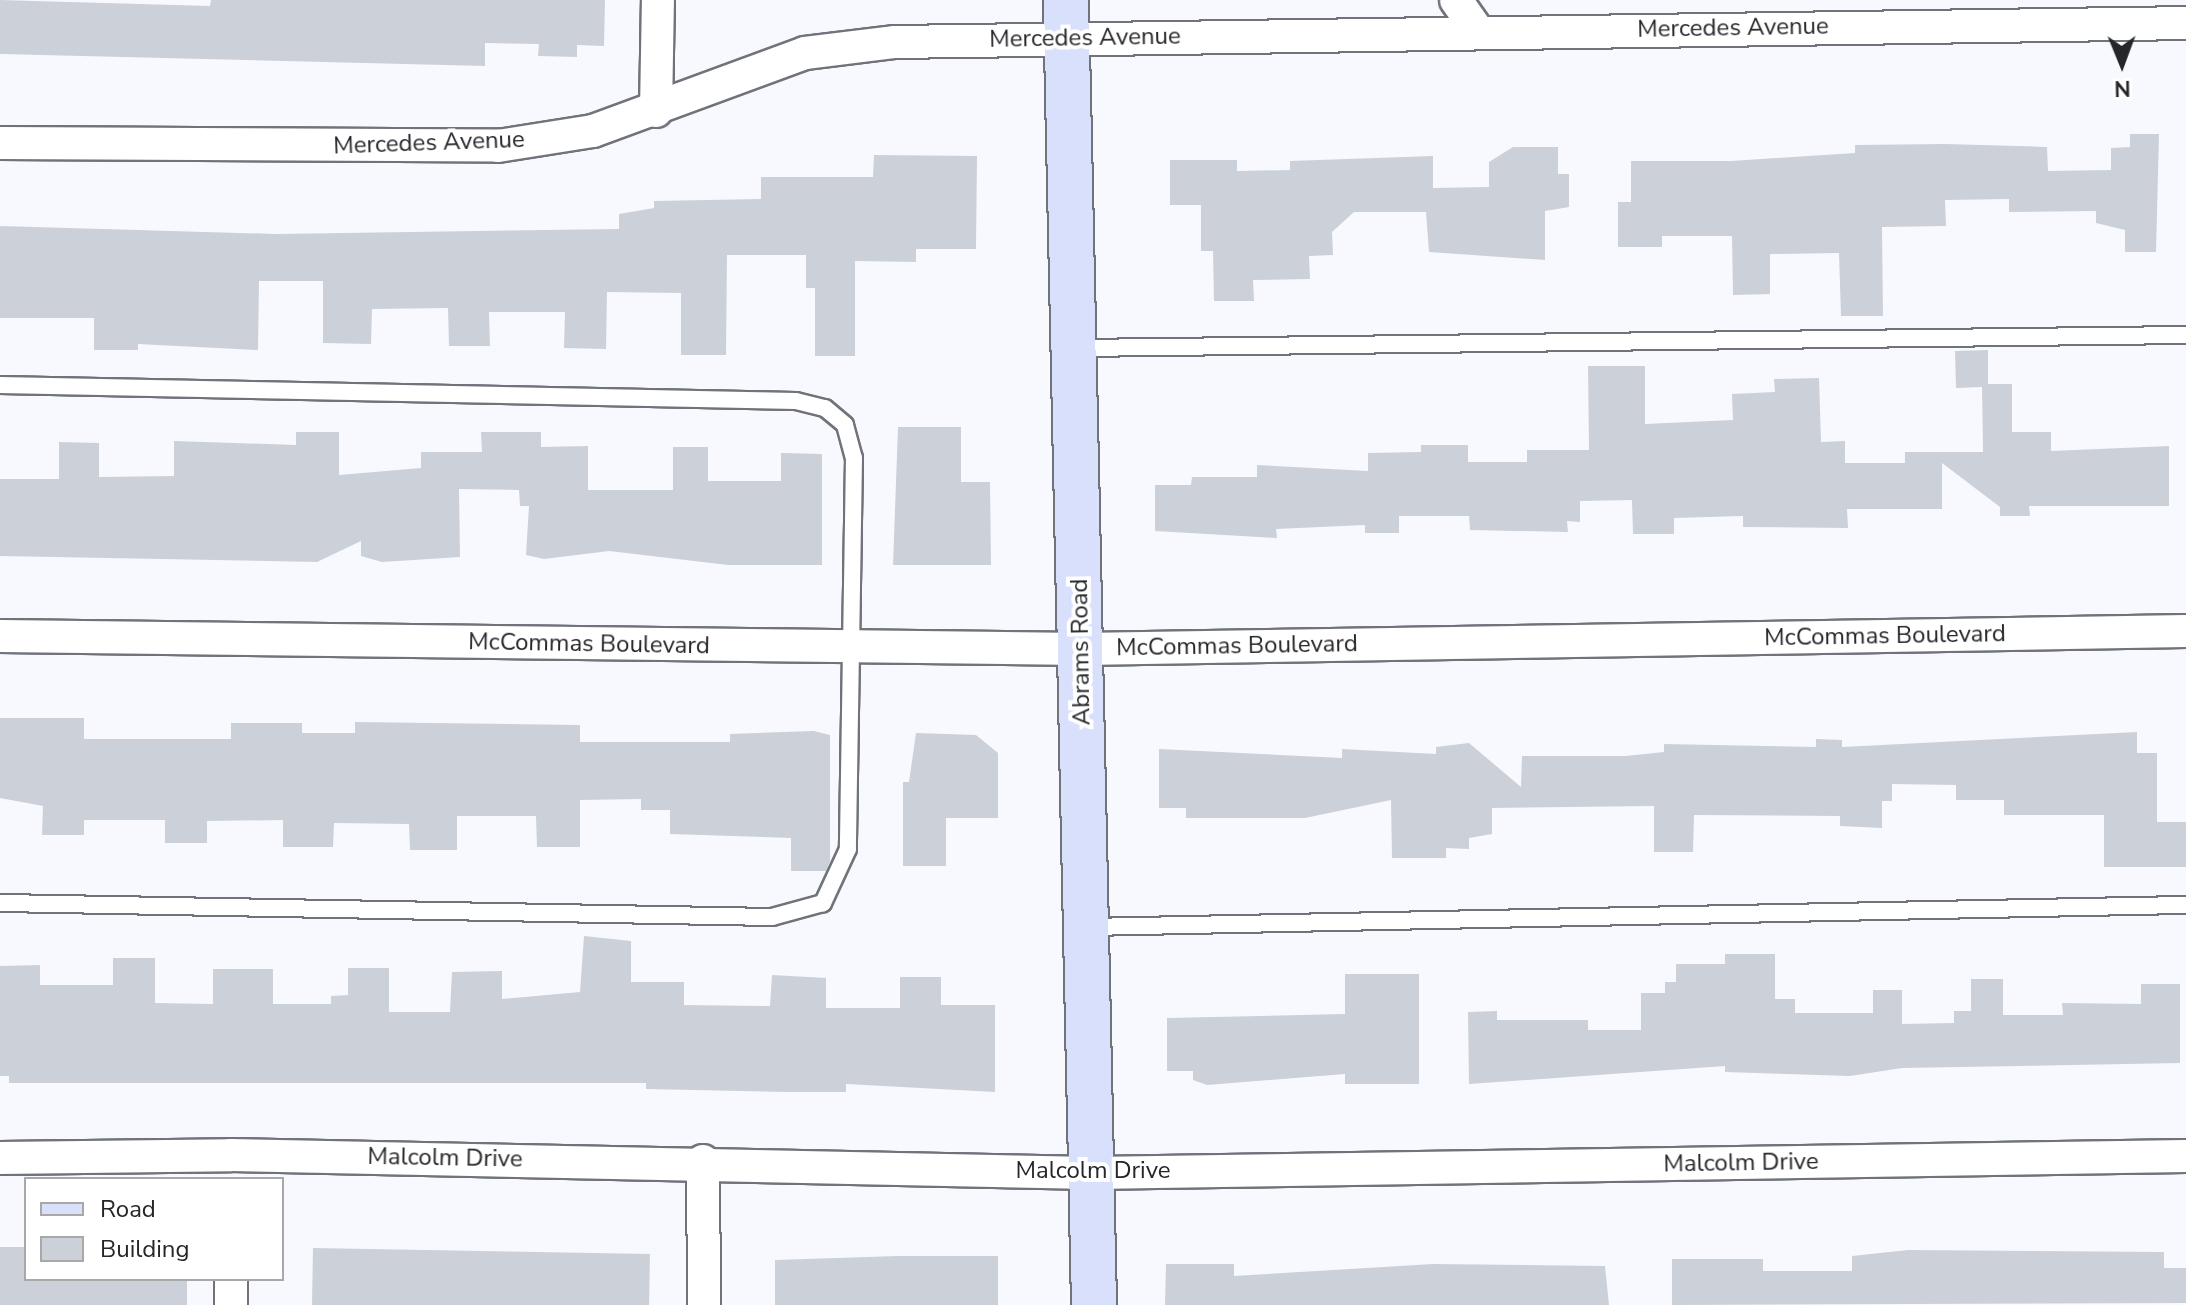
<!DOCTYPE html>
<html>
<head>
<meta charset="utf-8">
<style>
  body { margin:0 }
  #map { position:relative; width:2186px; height:1305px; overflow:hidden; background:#f7f9ff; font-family:"Nunito Sans",sans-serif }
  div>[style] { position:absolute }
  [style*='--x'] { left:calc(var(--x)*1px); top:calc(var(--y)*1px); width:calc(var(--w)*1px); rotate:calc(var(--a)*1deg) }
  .building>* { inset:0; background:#ccd0d8; transform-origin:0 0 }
  .roads { filter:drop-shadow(2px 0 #70737a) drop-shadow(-2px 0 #70737a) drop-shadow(0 2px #70737a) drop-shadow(0 -2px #70737a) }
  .lane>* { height:16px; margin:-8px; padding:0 8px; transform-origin:8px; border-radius:8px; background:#fff }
  .street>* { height:32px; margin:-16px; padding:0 16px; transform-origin:16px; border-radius:16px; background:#fff }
  .secondary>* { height:44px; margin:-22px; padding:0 22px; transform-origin:22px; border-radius:22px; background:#d8e0fb }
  span { translate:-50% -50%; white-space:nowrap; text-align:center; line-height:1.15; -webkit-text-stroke:8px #fff; paint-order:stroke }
  .street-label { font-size:24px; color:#252629 }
  .legend { position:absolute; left:24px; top:1177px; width:260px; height:104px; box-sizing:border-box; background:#fff; border:2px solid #a8a8a9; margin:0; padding:10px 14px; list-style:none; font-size:24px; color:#252629 }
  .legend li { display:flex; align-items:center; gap:16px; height:40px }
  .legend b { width:40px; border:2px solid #a8a8a9 }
  .north { position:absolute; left:2082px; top:24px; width:80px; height:80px; -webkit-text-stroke:6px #fff; paint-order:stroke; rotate:179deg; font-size:22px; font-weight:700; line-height:32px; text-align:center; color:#252629 }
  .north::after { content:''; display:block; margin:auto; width:28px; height:36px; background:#252629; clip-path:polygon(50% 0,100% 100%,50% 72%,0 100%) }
</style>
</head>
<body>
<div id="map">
  <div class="building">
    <i style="clip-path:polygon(0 0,210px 6px,211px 0,605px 0,604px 46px,577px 45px,577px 57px,538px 56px,539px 44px,485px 43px,485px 66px,0 54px)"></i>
    <i style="clip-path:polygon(2130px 134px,2159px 134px,2156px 252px,2125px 252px,2125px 230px,2096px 223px,2096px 211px,2009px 212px,2009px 199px,1945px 200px,1946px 226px,1882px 227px,1883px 316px,1841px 316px,1839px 253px,1770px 254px,1770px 294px,1733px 295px,1732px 236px,1662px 236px,1662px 247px,1618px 247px,1618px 202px,1631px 202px,1631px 161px,1731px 161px,1855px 153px,1855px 145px,1945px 144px,2047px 147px,2048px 171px,2111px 170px,2111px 148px,2130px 147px)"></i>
    <i style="clip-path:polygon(1513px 147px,1558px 147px,1558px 174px,1569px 174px,1569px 207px,1545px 211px,1545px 260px,1429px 252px,1426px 212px,1354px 212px,1332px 232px,1333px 255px,1309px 256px,1310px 279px,1253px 280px,1254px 301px,1214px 301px,1213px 251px,1201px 251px,1201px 205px,1170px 205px,1170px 160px,1237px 160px,1237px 171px,1290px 170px,1290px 161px,1433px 156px,1433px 188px,1489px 187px,1489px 162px)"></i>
    <i style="clip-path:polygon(874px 155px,977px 156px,976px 249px,916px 249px,916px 262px,855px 261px,855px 356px,815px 356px,815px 288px,806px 288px,806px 255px,727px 255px,726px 355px,681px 355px,681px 293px,607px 292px,606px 349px,564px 348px,565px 312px,489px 312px,490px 346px,449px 346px,448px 308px,372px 309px,371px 344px,323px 343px,323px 281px,259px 281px,258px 350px,138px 344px,138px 350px,94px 350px,94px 318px,0 318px,0 226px,276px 234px,619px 229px,619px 214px,654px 208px,654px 201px,761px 199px,761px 177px,873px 177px)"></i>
    <i style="clip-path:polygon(1988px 350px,1988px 384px,2012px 384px,2012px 432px,2051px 432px,2051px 451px,2169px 446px,2169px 506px,2029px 506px,2030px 516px,2000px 516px,2000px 507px,1942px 463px,1942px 509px,1847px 509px,1848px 528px,1743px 527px,1743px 516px,1674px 518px,1674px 534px,1633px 534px,1632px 500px,1580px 501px,1580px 522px,1567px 521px,1568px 532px,1470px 530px,1469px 516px,1399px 516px,1399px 533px,1365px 533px,1365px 525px,1276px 529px,1277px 538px,1155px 531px,1155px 485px,1191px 485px,1192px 477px,1257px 477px,1257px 465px,1368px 471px,1368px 453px,1421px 452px,1421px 445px,1468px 445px,1468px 462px,1527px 462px,1527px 450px,1589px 450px,1588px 366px,1645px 366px,1645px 424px,1733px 420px,1732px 394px,1775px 392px,1774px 379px,1819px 378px,1821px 442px,1845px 441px,1845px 463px,1905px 463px,1905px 452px,1983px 452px,1982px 387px,1956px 388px,1955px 351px)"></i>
    <i style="clip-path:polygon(898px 427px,961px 427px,961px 482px,990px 482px,991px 565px,893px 565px)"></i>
    <i style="clip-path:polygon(296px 432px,339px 432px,339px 475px,421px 468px,421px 452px,482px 452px,481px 432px,541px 432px,541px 447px,588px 446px,588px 490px,673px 490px,673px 447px,708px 447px,708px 481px,781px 481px,781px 453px,822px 454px,822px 565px,728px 565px,609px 551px,544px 559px,526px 555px,529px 506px,520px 506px,519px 490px,459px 489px,460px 557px,382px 562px,361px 556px,361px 541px,317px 562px,0 556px,0 479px,59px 479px,59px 442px,99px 443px,99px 477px,174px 476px,174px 441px,296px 445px)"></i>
    <i style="clip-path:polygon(0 718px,84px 718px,84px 739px,231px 739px,231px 723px,302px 723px,302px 733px,355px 733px,355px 722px,580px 725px,580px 742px,730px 742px,730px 734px,814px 731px,830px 735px,830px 861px,826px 871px,791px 871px,791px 838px,670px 834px,670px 810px,641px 810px,641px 799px,580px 800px,580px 847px,537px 847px,536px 816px,457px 816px,457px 850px,410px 850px,409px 824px,334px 823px,333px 847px,283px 847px,283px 820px,207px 821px,207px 843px,165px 843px,165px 820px,84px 820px,84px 835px,42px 835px,43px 806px,0 798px)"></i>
    <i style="clip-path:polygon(2137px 732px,2137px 753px,2157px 753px,2157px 822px,2186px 822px,2186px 867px,2104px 867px,2104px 815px,2004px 815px,2004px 800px,1956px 800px,1956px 785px,1892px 784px,1892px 801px,1882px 801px,1882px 828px,1840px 826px,1840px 816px,1694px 815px,1693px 852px,1654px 852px,1654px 806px,1492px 808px,1492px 834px,1469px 838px,1469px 849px,1446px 848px,1446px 858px,1392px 858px,1391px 800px,1305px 818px,1186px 818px,1186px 808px,1159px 808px,1159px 749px,1342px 758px,1342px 749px,1436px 754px,1436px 747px,1469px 743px,1521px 787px,1522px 756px,1626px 756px,1664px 752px,1664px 744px,1816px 747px,1816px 739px,1842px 740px,1842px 747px)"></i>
    <i style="clip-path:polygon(916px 733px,976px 735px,998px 753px,998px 818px,946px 818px,946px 866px,903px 866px,903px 782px,909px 782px)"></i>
    <i style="clip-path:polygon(584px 936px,631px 941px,631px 982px,684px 982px,684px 1005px,770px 1006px,772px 975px,826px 978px,826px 1008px,900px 1008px,900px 977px,941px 977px,941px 1005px,995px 1005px,995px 1092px,846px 1084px,846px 1092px,788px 1092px,646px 1089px,646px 1083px,9px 1083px,9px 1076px,0 1076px,0 966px,40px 965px,40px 985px,113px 985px,113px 958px,155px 958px,155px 1003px,213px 1004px,213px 969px,273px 969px,273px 1004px,331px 1004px,331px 996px,348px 995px,348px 968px,389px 968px,389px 1012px,450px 1012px,452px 972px,502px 971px,502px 999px,580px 992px)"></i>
    <i style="clip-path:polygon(1725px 954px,1775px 954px,1775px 999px,1795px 999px,1795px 1013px,1873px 1013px,1873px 990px,1902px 990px,1902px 1024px,1954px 1023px,1954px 1011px,1971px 1011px,1971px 979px,2003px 979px,2003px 1015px,2063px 1015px,2062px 1003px,2141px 1004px,2141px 984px,2180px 984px,2180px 1063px,1902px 1068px,1850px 1076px,1725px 1072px,1725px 1066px,1469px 1084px,1468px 1012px,1497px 1011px,1497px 1020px,1588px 1020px,1588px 1030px,1641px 1030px,1641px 993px,1665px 993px,1665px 982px,1676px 982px,1676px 964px,1725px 964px)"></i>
    <i style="clip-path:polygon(1345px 974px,1419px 974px,1419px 1084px,1345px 1084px,1345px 1074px,1207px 1085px,1193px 1080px,1193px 1071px,1167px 1071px,1167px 1018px,1345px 1014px)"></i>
    <i style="clip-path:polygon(0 1247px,26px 1247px,26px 1279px,187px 1279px,187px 1305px,0 1305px)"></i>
    <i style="left:313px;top:1248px;width:337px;height:57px;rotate:1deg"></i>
    <i style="clip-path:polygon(1908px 1250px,2164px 1252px,2164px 1268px,2186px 1268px,2186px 1303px,1672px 1305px,1672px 1259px,1763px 1259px,1763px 1271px,1852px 1271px,1852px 1256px)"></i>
    <i style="clip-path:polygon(898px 1256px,998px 1256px,998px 1305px,775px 1305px,775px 1260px)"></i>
    <i style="clip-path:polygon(1166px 1264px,1234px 1264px,1234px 1276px,1433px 1264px,1605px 1266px,1609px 1305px,1165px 1305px)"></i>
  </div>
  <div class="roads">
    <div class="lane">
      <i style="--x:1076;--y:348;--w:1110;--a:-0.67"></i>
      <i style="--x:0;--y:385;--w:796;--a:1.15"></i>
      <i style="--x:796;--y:401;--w:30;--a:14"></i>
      <i style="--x:825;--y:408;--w:26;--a:40"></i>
      <i style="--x:845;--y:425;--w:34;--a:75"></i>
      <i style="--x:854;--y:458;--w:391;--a:90.9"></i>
      <i style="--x:848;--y:849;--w:60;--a:114.8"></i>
      <i style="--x:823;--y:903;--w:53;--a:164.6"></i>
      <i style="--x:772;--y:917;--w:772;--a:-178.96"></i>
      <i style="--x:1087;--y:927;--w:1099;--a:-1.15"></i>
    </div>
    <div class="street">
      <i style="--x:1456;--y:0;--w:38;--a:55"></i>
      <i style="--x:656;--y:111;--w:111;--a:-89"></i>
      <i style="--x:0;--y:143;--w:498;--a:0.3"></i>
      <i style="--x:498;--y:146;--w:96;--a:-9"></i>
      <i style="--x:593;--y:131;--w:226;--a:-20.2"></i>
      <i style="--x:805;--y:53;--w:91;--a:-7"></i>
      <i style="--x:895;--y:42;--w:1291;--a:-0.84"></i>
      <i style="--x:0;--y:636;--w:1082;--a:0.69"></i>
      <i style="--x:1082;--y:649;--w:1104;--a:-0.93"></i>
      <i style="--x:0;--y:1158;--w:231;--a:-0.7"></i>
      <i style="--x:231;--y:1155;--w:861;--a:1.2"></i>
      <i style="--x:1092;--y:1173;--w:1094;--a:-0.89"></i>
      <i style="--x:703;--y:1161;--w:144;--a:89.6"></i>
      <i style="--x:231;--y:1279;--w:26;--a:90"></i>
    </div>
    <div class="secondary">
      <i style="--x:1066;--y:0;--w:1305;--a:88.77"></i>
    </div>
  </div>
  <div class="street-label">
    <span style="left:1733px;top:28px;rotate:-1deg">Mercedes Avenue</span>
    <span style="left:1085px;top:38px;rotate:-1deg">Mercedes Avenue</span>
    <span style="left:429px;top:143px;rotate:-2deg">Mercedes Avenue</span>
    <span style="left:1885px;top:636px;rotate:-1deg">McCommas Boulevard</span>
    <span style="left:589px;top:644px;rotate:1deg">McCommas Boulevard</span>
    <span style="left:1237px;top:646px;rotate:-1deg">McCommas Boulevard</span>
    <span style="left:1081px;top:652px;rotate:-91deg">Abrams Road</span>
    <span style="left:445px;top:1158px;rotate:1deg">Malcolm Drive</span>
    <span style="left:1741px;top:1163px;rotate:-1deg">Malcolm Drive</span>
    <span style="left:1093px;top:1171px">Malcolm Drive</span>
  </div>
  <ul class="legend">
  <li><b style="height:10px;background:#d8e0fb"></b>Road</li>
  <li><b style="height:22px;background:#ccd0d8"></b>Building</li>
  </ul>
  <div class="north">N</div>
</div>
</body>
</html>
